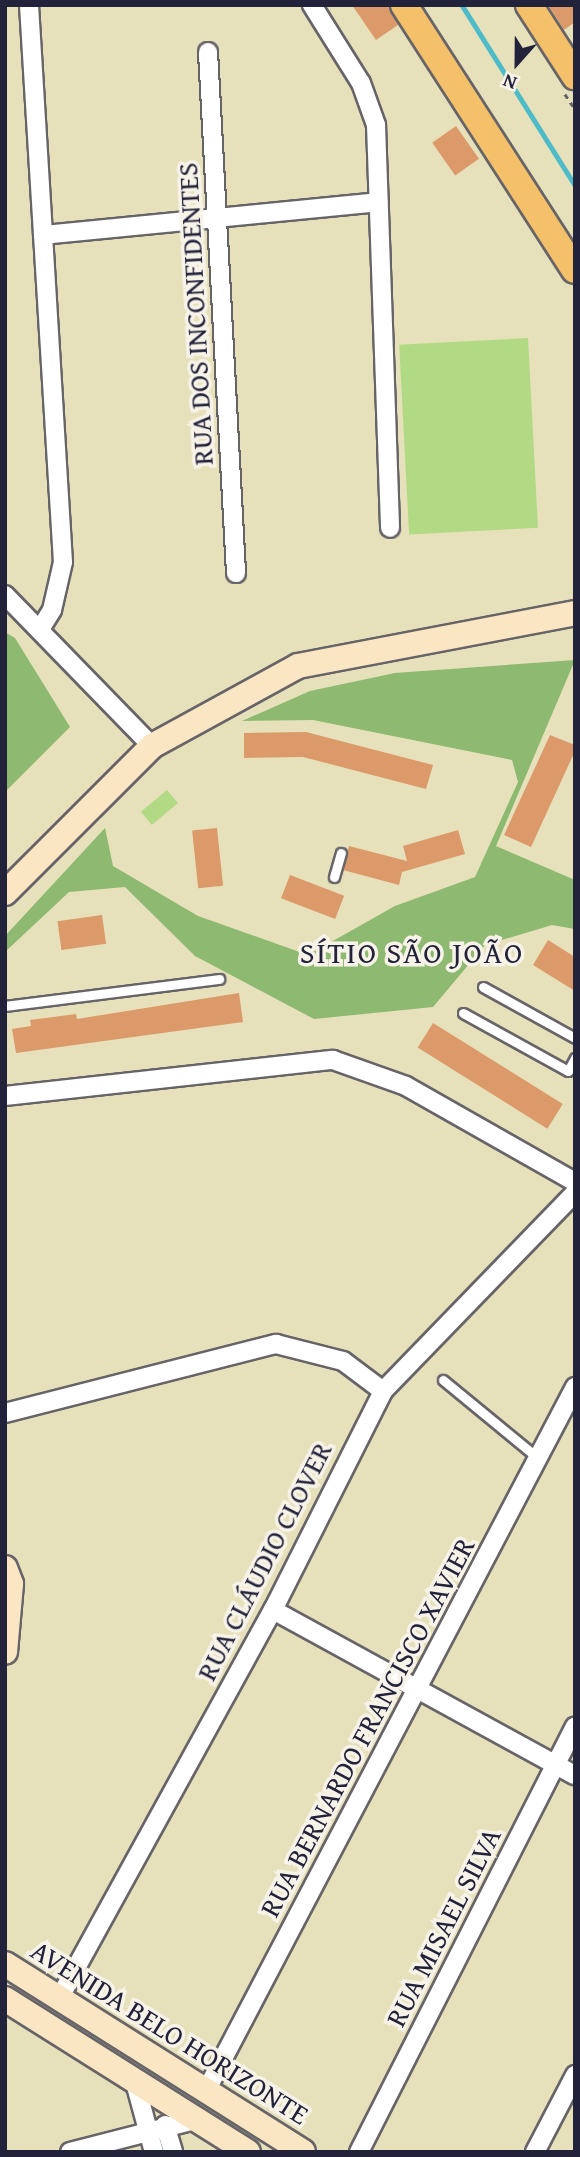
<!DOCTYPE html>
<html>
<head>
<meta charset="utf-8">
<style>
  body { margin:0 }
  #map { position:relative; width:580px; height:2157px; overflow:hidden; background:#e6e0bb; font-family:"Gentium Book Plus",serif }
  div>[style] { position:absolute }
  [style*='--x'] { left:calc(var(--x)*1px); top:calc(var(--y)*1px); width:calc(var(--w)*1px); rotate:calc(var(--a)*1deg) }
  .green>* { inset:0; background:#b2d983; transform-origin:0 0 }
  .forest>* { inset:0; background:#8db971 }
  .stream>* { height:4.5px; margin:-2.25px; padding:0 2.25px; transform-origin:2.25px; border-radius:2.25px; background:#4ebcc8 }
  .building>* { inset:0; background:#dc9a6a; transform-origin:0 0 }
  .path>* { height:2.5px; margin-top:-1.25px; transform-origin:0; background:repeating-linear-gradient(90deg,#676468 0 5px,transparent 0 10px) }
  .roads { filter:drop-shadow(2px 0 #676468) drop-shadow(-2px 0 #676468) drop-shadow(0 2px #676468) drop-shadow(0 -2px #676468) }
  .service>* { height:9px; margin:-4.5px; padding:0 4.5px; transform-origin:4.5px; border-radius:4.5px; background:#fff }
  .minor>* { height:18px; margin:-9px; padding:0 9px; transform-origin:9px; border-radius:9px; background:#fff }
  .secondary>* { height:24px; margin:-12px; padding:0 12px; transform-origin:12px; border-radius:12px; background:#fbe6c3 }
  .primary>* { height:26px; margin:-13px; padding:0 13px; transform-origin:13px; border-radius:13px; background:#f4c16a }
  span { translate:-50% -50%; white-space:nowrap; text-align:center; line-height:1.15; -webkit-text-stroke:7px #f7f3e8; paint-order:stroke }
  .street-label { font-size:28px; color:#22223b }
  .neighbourhood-label { font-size:30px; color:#22223b; letter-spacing:2px }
  .frame { position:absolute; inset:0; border:7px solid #22223b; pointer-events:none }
  .north { position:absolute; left:482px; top:28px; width:70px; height:70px; -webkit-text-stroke:5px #f7f3e8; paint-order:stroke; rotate:201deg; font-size:19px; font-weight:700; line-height:28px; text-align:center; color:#22223b }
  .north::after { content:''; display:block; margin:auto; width:24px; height:32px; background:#22223b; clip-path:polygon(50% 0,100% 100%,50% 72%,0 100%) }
</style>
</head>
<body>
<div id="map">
  <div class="green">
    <i style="left:528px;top:338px;width:190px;height:129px;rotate:87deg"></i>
    <i style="left:167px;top:790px;width:17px;height:34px;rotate:50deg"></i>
  </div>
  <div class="forest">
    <i style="clip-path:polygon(5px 632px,15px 638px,70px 727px,5px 792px)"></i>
    <i style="clip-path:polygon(575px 660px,496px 846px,575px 880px,575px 929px,552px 925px,485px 945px,433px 1007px,314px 1019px,195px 956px,125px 887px,69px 892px,5px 952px,5px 936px,105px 828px,113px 866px,198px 916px,308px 955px,395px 906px,475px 877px,518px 782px,512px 760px,313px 720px,242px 721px,310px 691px,395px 673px)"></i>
  </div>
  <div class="stream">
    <i style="--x:462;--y:5;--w:213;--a:57.9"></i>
  </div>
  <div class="building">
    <i style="clip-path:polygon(352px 5px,388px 5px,398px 25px,376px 40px)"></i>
    <i style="clip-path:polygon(548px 5px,575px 5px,575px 22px,564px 30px)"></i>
    <i style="left:456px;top:126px;width:40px;height:29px;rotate:55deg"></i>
    <i style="clip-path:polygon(306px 732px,433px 765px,426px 789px,303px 757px,244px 758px,244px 733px)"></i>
    <i style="clip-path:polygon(550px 735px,575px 745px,575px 751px,531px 847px,504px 835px)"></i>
    <i style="left:217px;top:828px;width:58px;height:25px;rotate:84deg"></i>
    <i style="clip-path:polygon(458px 830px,465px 854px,402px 872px,399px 885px,343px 870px,349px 846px,407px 861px,403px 846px)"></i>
    <i style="left:290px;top:875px;width:58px;height:25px;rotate:21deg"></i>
    <i style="left:102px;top:915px;width:29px;height:45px;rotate:82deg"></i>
    <i style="clip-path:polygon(548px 940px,575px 957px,575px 991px,533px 965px)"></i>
    <i style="clip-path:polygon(239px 993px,243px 1022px,16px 1053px,12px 1029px,31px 1026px,30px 1020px,76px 1014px,77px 1019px)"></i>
    <i style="left:433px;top:1023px;width:153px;height:29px;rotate:32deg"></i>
  </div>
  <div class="path">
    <i style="--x:565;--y:94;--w:18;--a:56"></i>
  </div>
  <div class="roads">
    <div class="service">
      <i style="--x:334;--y:877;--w:25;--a:-74"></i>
      <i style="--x:483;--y:987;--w:105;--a:29"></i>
      <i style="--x:5;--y:1006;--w:216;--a:-7.2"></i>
      <i style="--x:463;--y:1013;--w:120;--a:28.9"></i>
      <i style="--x:568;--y:1071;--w:15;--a:-62"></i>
      <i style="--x:443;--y:1380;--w:123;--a:39.4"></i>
    </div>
    <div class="minor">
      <i style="--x:29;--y:5;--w:558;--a:86.51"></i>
      <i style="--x:63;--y:562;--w:49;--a:102.9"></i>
      <i style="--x:52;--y:610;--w:22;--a:122"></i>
      <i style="--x:312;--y:5;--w:92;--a:57.9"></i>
      <i style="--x:361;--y:83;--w:45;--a:70.3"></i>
      <i style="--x:376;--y:125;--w:403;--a:88"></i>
      <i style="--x:208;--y:52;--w:522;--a:86.92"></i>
      <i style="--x:43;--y:235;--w:337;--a:-5.6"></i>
      <i style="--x:5;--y:595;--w:211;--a:45.8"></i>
      <i style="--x:5;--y:1096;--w:330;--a:-6.3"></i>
      <i style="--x:333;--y:1060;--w:77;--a:19.6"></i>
      <i style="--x:406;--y:1086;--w:194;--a:29.6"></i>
      <i style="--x:5;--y:1413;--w:280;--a:-14.3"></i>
      <i style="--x:276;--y:1344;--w:69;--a:14.2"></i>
      <i style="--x:343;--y:1361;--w:50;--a:36.9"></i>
      <i style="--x:273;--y:1610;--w:344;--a:28.7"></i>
      <i style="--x:60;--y:1997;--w:442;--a:-61.2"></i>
      <i style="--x:273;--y:1610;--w:245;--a:-63.3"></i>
      <i style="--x:383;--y:1391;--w:276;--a:-45.9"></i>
      <i style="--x:134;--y:2079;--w:76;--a:74.7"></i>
      <i style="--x:206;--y:2091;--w:795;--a:-62.34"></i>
      <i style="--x:165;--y:2125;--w:28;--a:73"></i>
      <i style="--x:70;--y:2152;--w:129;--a:-14.4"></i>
      <i style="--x:359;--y:2152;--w:477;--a:-63.1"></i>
      <i style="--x:535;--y:2152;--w:87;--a:-62.5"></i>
    </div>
    <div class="secondary">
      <i style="--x:5;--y:893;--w:208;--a:-45"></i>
      <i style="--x:152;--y:746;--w:166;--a:-28.7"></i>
      <i style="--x:298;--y:666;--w:282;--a:-10.8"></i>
      <i style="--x:5;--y:1568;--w:17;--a:69"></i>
      <i style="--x:11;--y:1584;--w:68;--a:95"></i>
      <i style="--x:5;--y:1964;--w:352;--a:32.2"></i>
      <i style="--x:5;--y:1999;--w:287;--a:32.2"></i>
    </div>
    <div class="primary">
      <i style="--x:404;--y:5;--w:315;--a:57.2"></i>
      <i style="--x:529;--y:5;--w:85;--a:57.1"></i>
    </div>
  </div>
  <div class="street-label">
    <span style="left:195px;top:314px;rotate:-93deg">RUA DOS INCONFIDENTES</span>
    <span style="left:264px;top:1561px;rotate:-63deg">RUA CLÁUDIO CLOVER</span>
    <span style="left:367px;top:1727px;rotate:-62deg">RUA BERNARDO FRANCISCO XAVIER</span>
    <span style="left:443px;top:1927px;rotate:-63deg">RUA MISAEL SILVA</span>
    <span style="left:170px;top:2032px;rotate:32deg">AVENIDA BELO HORIZONTE</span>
  </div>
  <div class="neighbourhood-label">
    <span style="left:412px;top:952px">SÍTIO SÃO JOÃO</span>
  </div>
  <div class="frame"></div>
  <div class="north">N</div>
</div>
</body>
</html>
